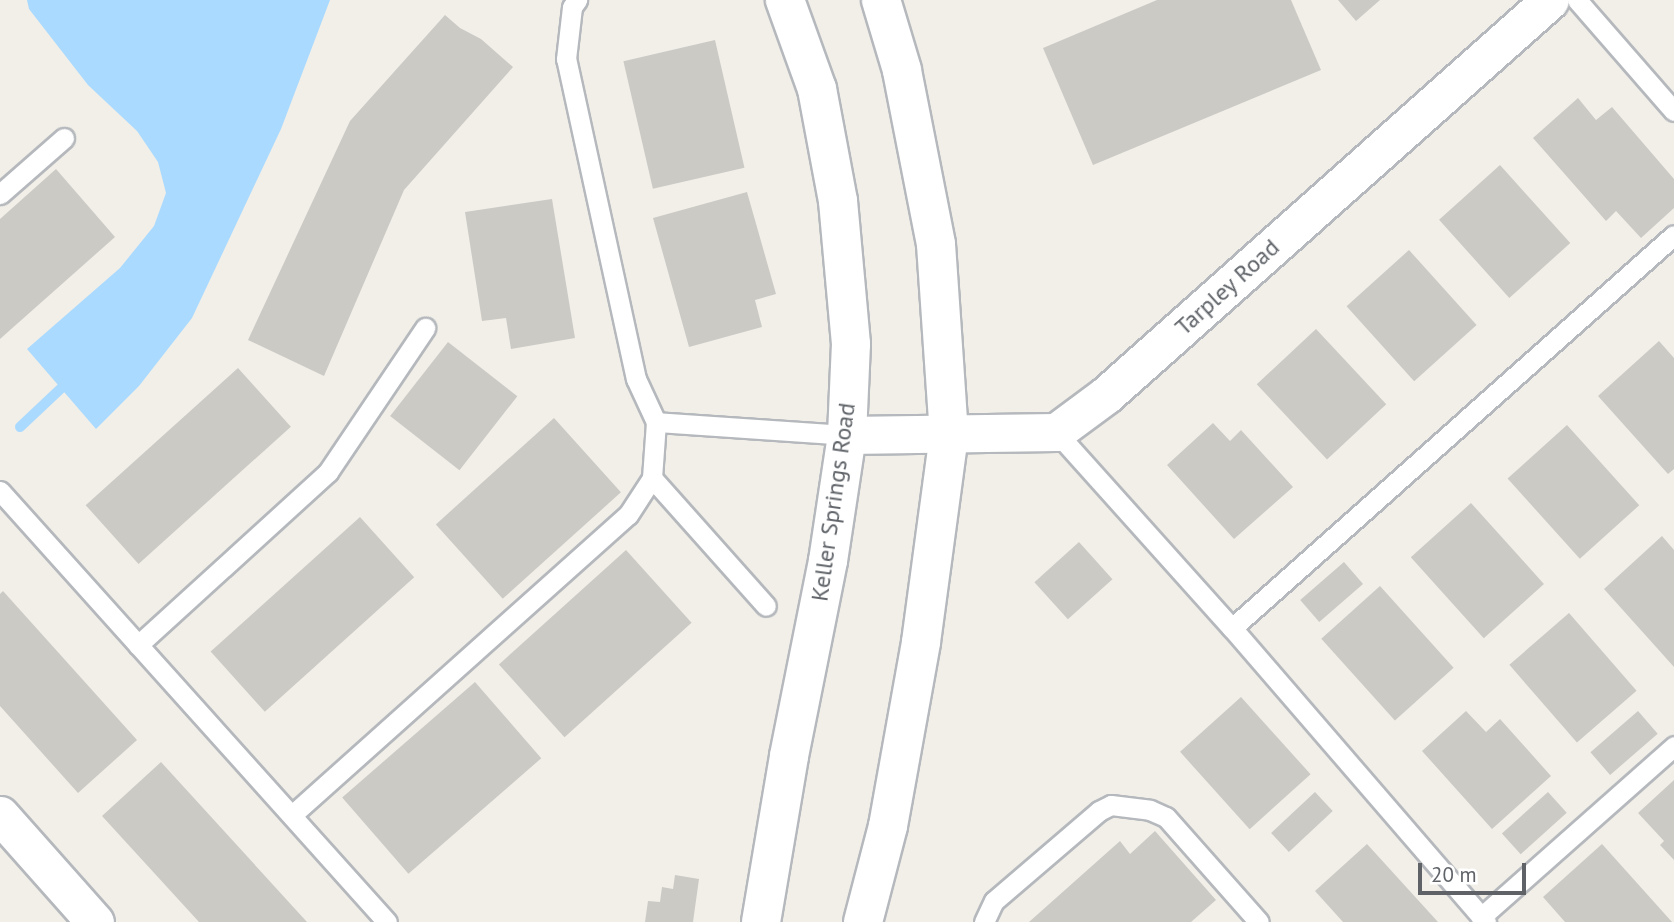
<!DOCTYPE html>
<html>
<head>
<meta charset="utf-8">
<style>
  body { margin:0 }
  #map { position:relative; width:1674px; height:922px; overflow:hidden; background:#f1efe8; font-family:"PT Sans",sans-serif }
  div>[style] { position:absolute }
  [style*='--x'] { left:calc(var(--x)*1px); top:calc(var(--y)*1px); width:calc(var(--w)*1px); rotate:calc(var(--a)*1deg) }
  .water>* { inset:0; background:#aadaff }
  .stream>* { height:10px; margin:-5px; padding:0 5px; transform-origin:5px; border-radius:5px; background:#aadaff }
  .building>* { inset:0; background:#cccac5; transform-origin:0 0 }
  .roads { filter:drop-shadow(2px 0 #b5b8bc) drop-shadow(-2px 0 #b5b8bc) drop-shadow(0 2px #b5b8bc) drop-shadow(0 -2px #b5b8bc) }
  .lane>* { height:19px; margin:-9.5px; padding:0 9.5px; transform-origin:9.5px; border-radius:9.5px; background:#fff }
  .street>* { height:37px; margin:-18.5px; padding:0 18.5px; transform-origin:18.5px; border-radius:18.5px; background:#fff }
  .secondary>* { height:38px; margin:-19px; padding:0 19px; transform-origin:19px; border-radius:19px; background:#fff }
  span { translate:-50% -50%; white-space:nowrap; text-align:center; line-height:1.15; -webkit-text-stroke:5px #fff; paint-order:stroke }
  .street-label { font-size:24px; color:#5f6368 }
  .scale { position:absolute; left:1418px; top:863px; width:108px; height:32px; box-sizing:border-box; border:4px solid #5f6368; border-top:0; padding-left:9px; font-size:21px; line-height:24px; white-space:nowrap; color:#5f6368; -webkit-text-stroke:5px #fff; paint-order:stroke }
</style>
</head>
<body>
<div id="map">
  <div class="water">
    <i style="clip-path:polygon(27px 0,330px 0,281px 129px,192px 318px,139px 386px,96px 429px,27px 349px,120px 268px,154px 226px,166px 193px,158px 162px,137px 131px,88px 85px,29px 9px)"></i>
  </div>
  <div class="stream">
    <i style="--x:20;--y:427;--w:70;--a:-43.3"></i>
  </div>
  <div class="building">
    <i style="clip-path:polygon(1157px 0,1291px 0,1321px 70px,1093px 165px,1043px 48px)"></i>
    <i style="clip-path:polygon(1338px 0,1380px 0,1356px 21px)"></i>
    <i style="clip-path:polygon(445px 15px,460px 28px,481px 39px,513px 67px,404px 190px,324px 376px,248px 340px,350px 121px)"></i>
    <i style="left:715px;top:40px;width:131px;height:94px;rotate:77deg"></i>
    <i style="clip-path:polygon(1578px 98px,1596px 120px,1612px 107px,1674px 179px,1674px 208px,1641px 238px,1616px 211px,1606px 221px,1533px 138px)"></i>
    <i style="left:1500px;top:165px;width:105px;height:82px;rotate:48deg"></i>
    <i style="clip-path:polygon(56px 169px,115px 237px,0 339px,0 219px)"></i>
    <i style="clip-path:polygon(747px 192px,776px 294px,755px 300px,762px 327px,689px 347px,653px 218px)"></i>
    <i style="clip-path:polygon(552px 199px,575px 338px,511px 349px,506px 318px,482px 321px,465px 212px)"></i>
    <i style="left:1409px;top:250px;width:101px;height:84px;rotate:48deg"></i>
    <i style="left:1316px;top:329px;width:103px;height:81px;rotate:47deg"></i>
    <i style="clip-path:polygon(1659px 341px,1674px 358px,1674px 469px,1668px 474px,1598px 396px)"></i>
    <i style="left:448px;top:342px;width:88px;height:94px;rotate:38deg"></i>
    <i style="left:238px;top:368px;width:79px;height:205px;rotate:48deg"></i>
    <i style="left:554px;top:418px;width:100px;height:159px;rotate:48deg"></i>
    <i style="clip-path:polygon(1213px 423px,1230px 441px,1241px 430px,1293px 487px,1234px 539px,1167px 465px)"></i>
    <i style="left:1567px;top:425px;width:108px;height:80px;rotate:48deg"></i>
    <i style="left:1471px;top:503px;width:109px;height:81px;rotate:48deg"></i>
    <i style="left:360px;top:517px;width:81px;height:201px;rotate:48deg"></i>
    <i style="clip-path:polygon(1662px 536px,1674px 550px,1674px 667px,1604px 589px)"></i>
    <i style="left:1079px;top:542px;width:50px;height:60px;rotate:48deg"></i>
    <i style="left:626px;top:550px;width:98px;height:171px;rotate:48deg"></i>
    <i style="left:1344px;top:562px;width:29px;height:58px;rotate:49deg"></i>
    <i style="left:1380px;top:586px;width:110px;height:79px;rotate:48deg"></i>
    <i style="clip-path:polygon(3px 591px,137px 740px,78px 793px,0 706px,0 594px)"></i>
    <i style="left:1569px;top:613px;width:103px;height:79px;rotate:49deg"></i>
    <i style="left:475px;top:682px;width:101px;height:176px;rotate:49deg"></i>
    <i style="left:1241px;top:697px;width:104px;height:82px;rotate:48deg"></i>
    <i style="clip-path:polygon(1466px 711px,1486px 732px,1500px 719px,1551px 776px,1492px 829px,1422px 751px)"></i>
    <i style="left:1638px;top:711px;width:30px;height:63px;rotate:49deg"></i>
    <i style="clip-path:polygon(161px 762px,307px 922px,199px 922px,102px 816px)"></i>
    <i style="clip-path:polygon(1674px 780px,1674px 860px,1660px 845px,1664px 841px,1638px 813px)"></i>
    <i style="left:1315px;top:792px;width:26px;height:60px;rotate:47deg"></i>
    <i style="left:1548px;top:792px;width:28px;height:62px;rotate:48deg"></i>
    <i style="clip-path:polygon(1155px 831px,1216px 900px,1191px 922px,1029px 922px,1120px 841px,1130px 854px)"></i>
    <i style="clip-path:polygon(1367px 844px,1438px 922px,1343px 922px,1315px 891px)"></i>
    <i style="clip-path:polygon(1602px 844px,1672px 922px,1565px 922px,1543px 897px)"></i>
    <i style="clip-path:polygon(675px 875px,699px 879px,693px 922px,645px 922px,648px 901px,660px 902px,662px 887px,673px 889px)"></i>
  </div>
  <div class="roads">
    <div class="lane">
      <i style="--x:1577;--y:0;--w:147;--a:48.9"></i>
      <i style="--x:0;--y:194;--w:85;--a:-41.2"></i>
      <i style="--x:656;--y:422;--w:191;--a:3.9"></i>
      <i style="--x:1056;--y:432;--w:263;--a:48.1"></i>
      <i style="--x:1232;--y:628;--w:389;--a:49.2"></i>
      <i style="--x:652;--y:478;--w:171;--a:48.3"></i>
      <i style="--x:0;--y:491;--w:579;--a:48.08"></i>
      <i style="--x:1232;--y:628;--w:591;--a:-41.64"></i>
      <i style="--x:138;--y:645;--w:257;--a:-42.3"></i>
      <i style="--x:328;--y:472;--w:174;--a:-56"></i>
      <i style="--x:292;--y:815;--w:450;--a:-41.8"></i>
      <i style="--x:628;--y:515;--w:44;--a:-57"></i>
      <i style="--x:652;--y:478;--w:56;--a:-85.9"></i>
      <i style="--x:656;--y:422;--w:47;--a:-114.9"></i>
      <i style="--x:636;--y:379;--w:328;--a:-102.3"></i>
      <i style="--x:566;--y:59;--w:52;--a:-83.4"></i>
      <i style="--x:572;--y:7;--w:9;--a:-54"></i>
      <i style="--x:1481;--y:917;--w:258;--a:-41.5"></i>
      <i style="--x:984;--y:922;--w:23;--a:-65"></i>
      <i style="--x:994;--y:901;--w:138;--a:-40.6"></i>
      <i style="--x:1099;--y:811;--w:13;--a:-27"></i>
      <i style="--x:1111;--y:805;--w:39;--a:7"></i>
      <i style="--x:1150;--y:810;--w:17;--a:24"></i>
      <i style="--x:1166;--y:817;--w:140;--a:48.5"></i>
    </div>
    <div class="street">
      <i style="--x:847;--y:435;--w:209;--a:-0.8"></i>
      <i style="--x:1056;--y:432;--w:62;--a:-36.5"></i>
      <i style="--x:1106;--y:395;--w:594;--a:-41.66"></i>
      <i style="--x:0;--y:815;--w:143;--a:48.4"></i>
    </div>
    <div class="secondary">
      <i style="--x:761;--y:922;--w:168;--a:-80.4"></i>
      <i style="--x:789;--y:756;--w:199;--a:-78.7"></i>
      <i style="--x:828;--y:561;--w:127;--a:-81.4"></i>
      <i style="--x:847;--y:435;--w:91;--a:-87.5"></i>
      <i style="--x:851;--y:344;--w:144;--a:-95.2"></i>
      <i style="--x:838;--y:201;--w:114;--a:-100.6"></i>
      <i style="--x:817;--y:89;--w:95;--a:-109.8"></i>
      <i style="--x:863;--y:922;--w:99;--a:-75.4"></i>
      <i style="--x:888;--y:826;--w:187;--a:-79.8"></i>
      <i style="--x:921;--y:642;--w:209;--a:-82.3"></i>
      <i style="--x:949;--y:435;--w:191;--a:-93.9"></i>
      <i style="--x:936;--y:244;--w:177;--a:-101.1"></i>
      <i style="--x:902;--y:70;--w:73;--a:-106.7"></i>
    </div>
  </div>
  <div class="street-label">
    <span style="left:1227px;top:287px;rotate:-42deg">Tarpley Road</span>
    <span style="left:833px;top:502px;rotate:-82deg">Keller Springs Road</span>
  </div>
  <div class="scale">20 m</div>
</div>
</body>
</html>
